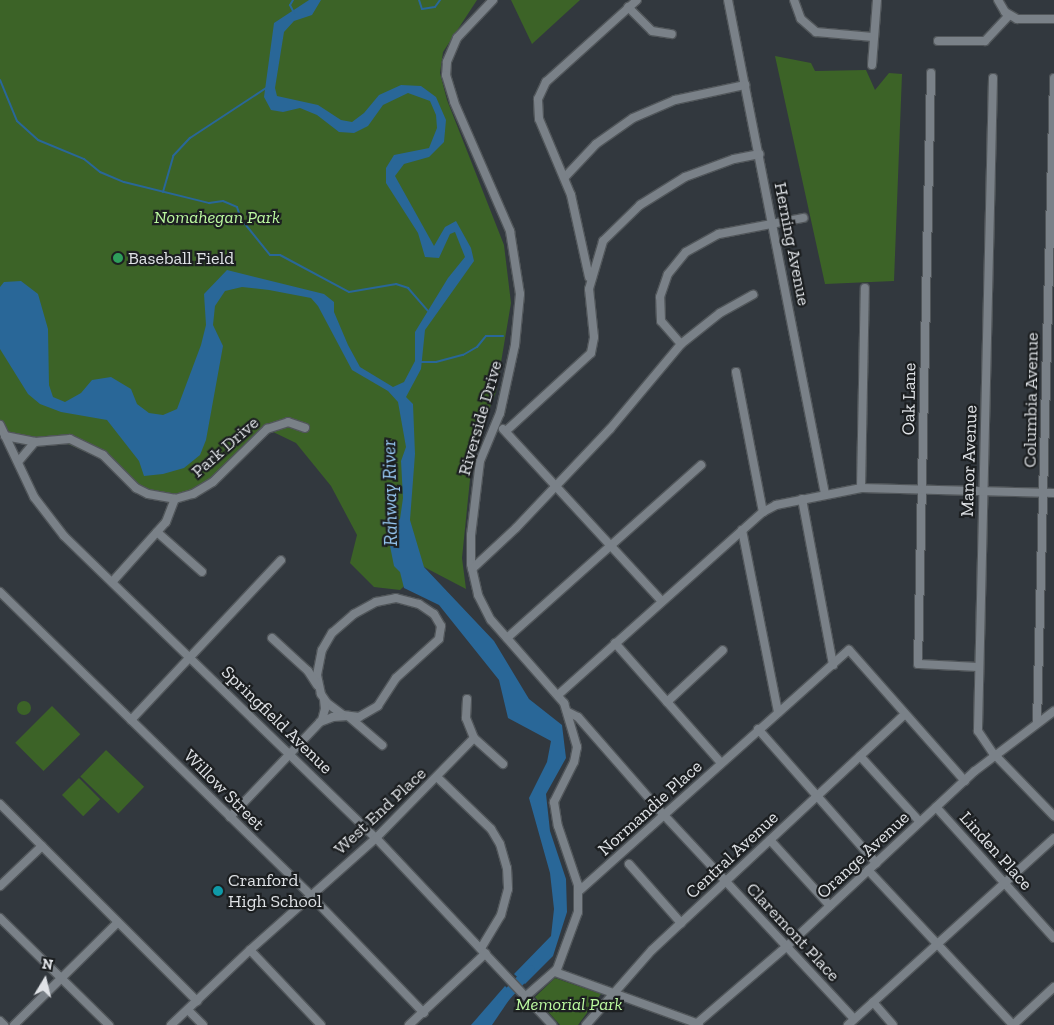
<!DOCTYPE html>
<html>
<head>
<meta charset="utf-8">
<style>
  body { margin:0 }
  #map { position:relative; width:1054px; height:1025px; overflow:hidden; background:#32383e; font-family:"Zilla Slab",serif }
  div>[style] { position:absolute }
  [style*='--x'] { left:calc(var(--x)*1px); top:calc(var(--y)*1px); width:calc(var(--w)*1px); rotate:calc(var(--a)*1deg) }
  .green>* { inset:0; background:#3c6327; transform-origin:0 0 }
  .round { border-radius:50% }
  .water>* { inset:0; background:#296798 }
  .stream>* { height:2px; margin:-1px; padding:0 1px; transform-origin:1px; border-radius:1px; background:#296798 }
  .river>* { height:10px; margin:-5px; padding:0 5px; transform-origin:5px; border-radius:5px; background:#296798 }
  .roads { filter:drop-shadow(1px 0 #51565a) drop-shadow(-1px 0 #51565a) drop-shadow(0 1px #51565a) drop-shadow(0 -1px #51565a) }
  .minor>* { height:8px; margin:-4px; padding:0 4px; transform-origin:4px; border-radius:4px; background:#7a8188 }
  .dots>* { width:14px; height:14px; translate:-50% -50%; box-sizing:border-box; border:2px solid #1c1f21; border-radius:50% }
  span { translate:-50% -50%; white-space:nowrap; text-align:center; line-height:1.15; -webkit-text-stroke:4.5px #1c1f21; paint-order:stroke }
  .park-label { font-size:18px; color:#bcf9a0; font-style:italic }
  .street-label { font-size:18px; color:#dfe2e6 }
  .poi-label { font-size:18px; color:#dfe2e6 }
  .left { translate:0 -50%; text-align:left }
  .water-label { font-size:19px; color:#96c6f0; font-style:italic }
  .north { position:absolute; left:20px; top:955px; width:50px; height:50px; -webkit-text-stroke:4px #1c1f21; paint-order:stroke; rotate:9deg; font-size:14px; font-weight:700; line-height:20px; text-align:center; color:#dfe2e6 }
  .north::after { content:''; display:block; margin:auto; width:18px; height:22px; background:#dfe2e6; clip-path:polygon(50% 0,100% 100%,50% 72%,0 100%) }
</style>
</head>
<body>
<div id="map">
  <div class="green">
    <i style="clip-path:polygon(0 0,477px 0,443px 52px,440px 73px,447px 100px,504px 245px,511px 303px,496px 392px,473px 450px,462px 558px,466px 589px,424px 567px,400px 590px,374px 587px,350px 563px,357px 535px,331px 486px,296px 443px,267px 429px,222px 473px,193px 494px,162px 497px,130px 482px,99px 458px,61px 441px,5px 436px,0 423px)"></i>
    <i style="clip-path:polygon(511px 0,580px 0,532px 44px)"></i>
    <i style="clip-path:polygon(775px 56px,811px 63px,815px 71px,866px 70px,875px 90px,889px 73px,902px 74px,894px 281px,825px 284px)"></i>
    <i class="round" style="left:17px;top:701px;width:14px;height:14px"></i>
    <i style="left:52px;top:706px;width:40px;height:52px;rotate:45deg"></i>
    <i style="left:106px;top:750px;width:53px;height:37px;rotate:44deg"></i>
    <i style="left:79px;top:778px;width:30px;height:24px;rotate:45deg"></i>
    <i style="clip-path:polygon(555px 978px,601px 994px,578px 1025px,560px 1025px,535px 997px)"></i>
  </div>
  <div class="water">
    <i style="clip-path:polygon(309px 0,321px 0,312px 15px,294px 21px,284px 32px,275px 88px,277px 96px,318px 105px,341px 120px,352px 122px,364px 113px,379px 95px,401px 85px,421px 86px,436px 97px,446px 120px,444px 142px,429px 157px,404px 164px,395px 176px,434px 246px,445px 227px,456px 221px,471px 248px,474px 261px,425px 330px,421px 369px,406px 397px,413px 404px,415px 454px,410px 520px,424px 567px,494px 641px,529px 699px,562px 725px,566px 758px,546px 794px,550px 831px,566px 879px,567px 912px,553px 956px,525px 984px,514px 974px,551px 936px,554px 909px,550px 873px,529px 798px,547px 762px,551px 741px,508px 718px,499px 680px,439px 605px,404px 588px,400px 572px,394px 566px,388px 536px,389px 526px,400px 519px,403px 498px,401px 461px,406px 447px,398px 402px,388px 391px,352px 370px,318px 306px,311px 298px,269px 290px,242px 287px,225px 291px,215px 306px,213px 325px,223px 346px,206px 440px,200px 455px,184px 468px,163px 474px,144px 476px,139px 461px,107px 420px,61px 412px,40px 404px,28px 394px,0 349px,0 287px,4px 282px,21px 281px,38px 294px,48px 329px,49px 385px,53px 397px,65px 402px,81px 393px,92px 380px,111px 377px,131px 389px,137px 404px,149px 413px,163px 415px,177px 409px,201px 345px,206px 325px,204px 294px,227px 270px,324px 294px,334px 302px,334px 312px,348px 345px,360px 367px,393px 387px,404px 382px,415px 361px,415px 332px,448px 278px,465px 257px,455px 232px,450px 234px,439px 258px,425px 257px,418px 233px,386px 183px,386px 168px,394px 155px,429px 148px,437px 128px,436px 115px,430px 101px,408px 93px,383px 105px,368px 126px,354px 133px,339px 132px,317px 115px,300px 108px,283px 112px,271px 110px,264px 97px,274px 23px)"></i>
    <i style="clip-path:polygon(505px 986px,513px 994px,492px 1025px,471px 1025px)"></i>
  </div>
  <div class="stream">
    <i style="--x:293;--y:0;--w:6;--a:121"></i>
    <i style="--x:290;--y:5;--w:9;--a:63"></i>
    <i style="--x:419;--y:0;--w:9;--a:72"></i>
    <i style="--x:422;--y:9;--w:13;--a:-9"></i>
    <i style="--x:435;--y:7;--w:9;--a:-54"></i>
    <i style="--x:0;--y:80;--w:44;--a:67.5"></i>
    <i style="--x:17;--y:121;--w:28;--a:42"></i>
    <i style="--x:38;--y:140;--w:50;--a:22.4"></i>
    <i style="--x:84;--y:159;--w:21;--a:39"></i>
    <i style="--x:100;--y:172;--w:26;--a:23"></i>
    <i style="--x:124;--y:182;--w:88;--a:13.9"></i>
    <i style="--x:209;--y:203;--w:14;--a:-8"></i>
    <i style="--x:223;--y:201;--w:15;--a:23"></i>
    <i style="--x:237;--y:207;--w:13;--a:72"></i>
    <i style="--x:241;--y:219;--w:46;--a:51.1"></i>
    <i style="--x:270;--y:255;--w:10;--a:0"></i>
    <i style="--x:280;--y:255;--w:78;--a:28.2"></i>
    <i style="--x:349;--y:292;--w:48;--a:-9.7"></i>
    <i style="--x:396;--y:284;--w:13;--a:18"></i>
    <i style="--x:408;--y:288;--w:30;--a:49"></i>
    <i style="--x:163;--y:192;--w:37;--a:-74"></i>
    <i style="--x:173;--y:156;--w:25;--a:-47"></i>
    <i style="--x:190;--y:138;--w:91;--a:-33.3"></i>
    <i style="--x:421;--y:362;--w:15;--a:0"></i>
    <i style="--x:436;--y:362;--w:28;--a:-15"></i>
    <i style="--x:463;--y:355;--w:16;--a:-30"></i>
    <i style="--x:477;--y:347;--w:14;--a:-51"></i>
    <i style="--x:486;--y:336;--w:17;--a:0"></i>
  </div>
  <div class="river">
    <i style="--x:502;--y:1000;--w:41;--a:-47"></i>
  </div>
  <div class="roads">
    <div class="minor">
      <i style="--x:493;--y:0;--w:52;--a:133.5"></i>
      <i style="--x:457;--y:38;--w:26;--a:113"></i>
      <i style="--x:447;--y:62;--w:13;--a:94"></i>
      <i style="--x:446;--y:75;--w:28;--a:73"></i>
      <i style="--x:454;--y:102;--w:141;--a:66.5"></i>
      <i style="--x:510;--y:231;--w:64;--a:81"></i>
      <i style="--x:520;--y:294;--w:51;--a:95.6"></i>
      <i style="--x:515;--y:345;--w:70;--a:102.4"></i>
      <i style="--x:500;--y:413;--w:52;--a:112.6"></i>
      <i style="--x:480;--y:461;--w:75;--a:96.9"></i>
      <i style="--x:471;--y:535;--w:29;--a:90"></i>
      <i style="--x:471;--y:564;--w:32;--a:77"></i>
      <i style="--x:478;--y:595;--w:28;--a:63"></i>
      <i style="--x:491;--y:620;--w:111;--a:48.7"></i>
      <i style="--x:564;--y:703;--w:46;--a:73.5"></i>
      <i style="--x:577;--y:747;--w:15;--a:101"></i>
      <i style="--x:574;--y:762;--w:45;--a:116.6"></i>
      <i style="--x:554;--y:802;--w:24;--a:81"></i>
      <i style="--x:558;--y:826;--w:62;--a:71.3"></i>
      <i style="--x:578;--y:885;--w:27;--a:90"></i>
      <i style="--x:578;--y:912;--w:61;--a:110.2"></i>
      <i style="--x:557;--y:969;--w:41;--a:138.9"></i>
      <i style="--x:728;--y:0;--w:503;--a:78.89"></i>
      <i style="--x:794;--y:0;--w:20;--a:70"></i>
      <i style="--x:801;--y:19;--w:20;--a:41"></i>
      <i style="--x:816;--y:32;--w:57;--a:5"></i>
      <i style="--x:998;--y:0;--w:14;--a:60"></i>
      <i style="--x:1005;--y:12;--w:14;--a:30"></i>
      <i style="--x:1017;--y:19;--w:37;--a:0"></i>
      <i style="--x:628;--y:7;--w:34;--a:45"></i>
      <i style="--x:652;--y:31;--w:20;--a:9"></i>
      <i style="--x:938;--y:41;--w:47;--a:0"></i>
      <i style="--x:985;--y:41;--w:35;--a:-47"></i>
      <i style="--x:872;--y:65;--w:65;--a:-85.6"></i>
      <i style="--x:931;--y:73;--w:591;--a:91.26"></i>
      <i style="--x:918;--y:664;--w:61;--a:2.8"></i>
      <i style="--x:993;--y:78;--w:653;--a:91.32"></i>
      <i style="--x:978;--y:731;--w:27;--a:56"></i>
      <i style="--x:993;--y:753;--w:88;--a:45.9"></i>
      <i style="--x:565;--y:177;--w:45;--a:-46.8"></i>
      <i style="--x:596;--y:144;--w:45;--a:-35.1"></i>
      <i style="--x:633;--y:118;--w:46;--a:-23.2"></i>
      <i style="--x:675;--y:100;--w:72;--a:-12.1"></i>
      <i style="--x:589;--y:277;--w:84;--a:-102.4"></i>
      <i style="--x:571;--y:195;--w:82;--a:-112.8"></i>
      <i style="--x:539;--y:119;--w:20;--a:-93"></i>
      <i style="--x:538;--y:99;--w:19;--a:-65"></i>
      <i style="--x:546;--y:82;--w:122;--a:-42"></i>
      <i style="--x:681;--y:344;--w:30;--a:-131"></i>
      <i style="--x:661;--y:321;--w:24;--a:-92"></i>
      <i style="--x:660;--y:297;--w:24;--a:-71"></i>
      <i style="--x:668;--y:274;--w:28;--a:-51"></i>
      <i style="--x:686;--y:252;--w:38;--a:-29"></i>
      <i style="--x:719;--y:234;--w:86;--a:-10.8"></i>
      <i style="--x:736;--y:372;--w:143;--a:79.1"></i>
      <i style="--x:0;--y:425;--w:80;--a:64.7"></i>
      <i style="--x:34;--y:497;--w:49;--a:52.4"></i>
      <i style="--x:64;--y:536;--w:434;--a:44.1"></i>
      <i style="--x:376;--y:838;--w:257;--a:46.7"></i>
      <i style="--x:503;--y:429;--w:233;--a:47.3"></i>
      <i style="--x:506;--y:431;--w:115;--a:-42.5"></i>
      <i style="--x:591;--y:353;--w:16;--a:-79"></i>
      <i style="--x:594;--y:337;--w:48;--a:-95.9"></i>
      <i style="--x:589;--y:289;--w:50;--a:-73.7"></i>
      <i style="--x:603;--y:241;--w:52;--a:-44.2"></i>
      <i style="--x:640;--y:205;--w:53;--a:-31.9"></i>
      <i style="--x:685;--y:177;--w:52;--a:-20.2"></i>
      <i style="--x:734;--y:159;--w:26;--a:-11"></i>
      <i style="--x:5;--y:436;--w:31;--a:11"></i>
      <i style="--x:35;--y:442;--w:35;--a:-5"></i>
      <i style="--x:70;--y:439;--w:37;--a:26"></i>
      <i style="--x:103;--y:455;--w:47;--a:45"></i>
      <i style="--x:136;--y:488;--w:13;--a:27"></i>
      <i style="--x:148;--y:494;--w:27;--a:10"></i>
      <i style="--x:175;--y:499;--w:19;--a:-16"></i>
      <i style="--x:193;--y:494;--w:23;--a:-31"></i>
      <i style="--x:213;--y:482;--w:76;--a:-44.5"></i>
      <i style="--x:267;--y:429;--w:22;--a:-18"></i>
      <i style="--x:288;--y:422;--w:18;--a:19"></i>
      <i style="--x:18;--y:462;--w:26;--a:-50"></i>
      <i style="--x:861;--y:488;--w:200;--a:-88.9"></i>
      <i style="--x:802;--y:499;--w:169;--a:79.4"></i>
      <i style="--x:742;--y:530;--w:186;--a:78.8"></i>
      <i style="--x:157;--y:532;--w:60;--a:41.6"></i>
      <i style="--x:472;--y:569;--w:60;--a:-43"></i>
      <i style="--x:516;--y:528;--w:137;--a:-46.5"></i>
      <i style="--x:610;--y:429;--w:111;--a:-50.1"></i>
      <i style="--x:681;--y:344;--w:50;--a:-38.5"></i>
      <i style="--x:720;--y:313;--w:38;--a:-29"></i>
      <i style="--x:113;--y:581;--w:79;--a:-48.1"></i>
      <i style="--x:166;--y:522;--w:25;--a:-69"></i>
      <i style="--x:0;--y:592;--w:433;--a:44.3"></i>
      <i style="--x:310;--y:895;--w:164;--a:46"></i>
      <i style="--x:396;--y:598;--w:24;--a:15"></i>
      <i style="--x:419;--y:604;--w:18;--a:34"></i>
      <i style="--x:434;--y:614;--w:14;--a:60"></i>
      <i style="--x:441;--y:626;--w:13;--a:99"></i>
      <i style="--x:439;--y:639;--w:58;--a:137.8"></i>
      <i style="--x:396;--y:678;--w:33;--a:123"></i>
      <i style="--x:378;--y:706;--w:22;--a:150"></i>
      <i style="--x:359;--y:717;--w:16;--a:-173"></i>
      <i style="--x:343;--y:715;--w:20;--a:-143"></i>
      <i style="--x:327;--y:703;--w:11;--a:-124"></i>
      <i style="--x:321;--y:694;--w:19;--a:-102"></i>
      <i style="--x:317;--y:675;--w:25;--a:-79"></i>
      <i style="--x:322;--y:650;--w:20;--a:-60"></i>
      <i style="--x:332;--y:633;--w:29;--a:-41"></i>
      <i style="--x:354;--y:614;--w:25;--a:-29"></i>
      <i style="--x:376;--y:602;--w:20;--a:-11"></i>
      <i style="--x:272;--y:638;--w:49;--a:42.5"></i>
      <i style="--x:308;--y:671;--w:17;--a:57"></i>
      <i style="--x:507;--y:638;--w:260;--a:-41.7"></i>
      <i style="--x:615;--y:643;--w:160;--a:48.5"></i>
      <i style="--x:558;--y:695;--w:275;--a:-41.8"></i>
      <i style="--x:763;--y:512;--w:15;--a:-28"></i>
      <i style="--x:776;--y:505;--w:87;--a:-11.3"></i>
      <i style="--x:861;--y:488;--w:193;--a:1.5"></i>
      <i style="--x:467;--y:699;--w:19;--a:93"></i>
      <i style="--x:466;--y:718;--w:22;--a:68"></i>
      <i style="--x:474;--y:738;--w:39;--a:42"></i>
      <i style="--x:667;--y:702;--w:76;--a:-42.9"></i>
      <i style="--x:568;--y:712;--w:11;--a:27"></i>
      <i style="--x:578;--y:717;--w:129;--a:48.8"></i>
      <i style="--x:663;--y:814;--w:280;--a:47"></i>
      <i style="--x:131;--y:720;--w:219;--a:-46.8"></i>
      <i style="--x:320;--y:722;--w:14;--a:-21"></i>
      <i style="--x:333;--y:717;--w:15;--a:-4"></i>
      <i style="--x:348;--y:716;--w:45;--a:40.5"></i>
      <i style="--x:1037;--y:723;--w:645;--a:-88.49"></i>
      <i style="--x:758;--y:729;--w:179;--a:48.6"></i>
      <i style="--x:860;--y:756;--w:89;--a:47.7"></i>
      <i style="--x:437;--y:777;--w:75;--a:43.9"></i>
      <i style="--x:491;--y:829;--w:17;--a:59"></i>
      <i style="--x:500;--y:844;--w:25;--a:74"></i>
      <i style="--x:507;--y:868;--w:21;--a:87"></i>
      <i style="--x:508;--y:889;--w:27;--a:105"></i>
      <i style="--x:501;--y:915;--w:39;--a:121"></i>
      <i style="--x:0;--y:804;--w:279;--a:45"></i>
      <i style="--x:936;--y:807;--w:176;--a:48"></i>
      <i style="--x:230;--y:817;--w:134;--a:-46.5"></i>
      <i style="--x:322;--y:720;--w:11;--a:-75"></i>
      <i style="--x:325;--y:709;--w:9;--a:-96"></i>
      <i style="--x:770;--y:840;--w:89;--a:47.7"></i>
      <i style="--x:629;--y:864;--w:79;--a:48.6"></i>
      <i style="--x:868;--y:870;--w:212;--a:46.9"></i>
      <i style="--x:1013;--y:1025;--w:56;--a:-42.8"></i>
      <i style="--x:0;--y:886;--w:58;--a:-43.6"></i>
      <i style="--x:579;--y:891;--w:362;--a:-41.8"></i>
      <i style="--x:849;--y:650;--w:175;--a:48.5"></i>
      <i style="--x:0;--y:918;--w:153;--a:44.5"></i>
      <i style="--x:250;--y:950;--w:103;--a:46.6"></i>
      <i style="--x:555;--y:972;--w:153;--a:19.9"></i>
      <i style="--x:873;--y:1002;--w:30;--a:49"></i>
      <i style="--x:188;--y:1010;--w:21;--a:45"></i>
      <i style="--x:0;--y:1021;--w:6;--a:45"></i>
      <i style="--x:14;--y:1025;--w:146;--a:-44.7"></i>
      <i style="--x:171;--y:1025;--w:109;--a:-43.5"></i>
      <i style="--x:250;--y:950;--w:169;--a:-41.6"></i>
      <i style="--x:376;--y:838;--w:140;--a:-45.6"></i>
      <i style="--x:409;--y:1025;--w:105;--a:-43.1"></i>
      <i style="--x:586;--y:1025;--w:100;--a:-48.7"></i>
      <i style="--x:652;--y:950;--w:346;--a:-43"></i>
      <i style="--x:695;--y:1025;--w:120;--a:-40.6"></i>
      <i style="--x:786;--y:947;--w:258;--a:-43"></i>
      <i style="--x:975;--y:771;--w:99;--a:-37.2"></i>
      <i style="--x:848;--y:1025;--w:278;--a:-42.2"></i>
    </div>
  </div>
  <div class="dots">
    <i style="left:118px;top:258px;background:#2e9e5b"></i>
    <i style="left:218px;top:891px;background:#0f9aa8"></i>
  </div>
  <div class="park-label">
    <span style="left:217px;top:217px">Nomahegan Park</span>
    <span style="left:569px;top:1004px">Memorial Park</span>
  </div>
  <div class="street-label">
    <span style="left:792px;top:244px;rotate:79deg">Herning Avenue</span>
    <span style="left:909px;top:399px;rotate:-89deg">Oak Lane</span>
    <span style="left:1031px;top:400px;rotate:-89deg">Columbia Avenue</span>
    <span style="left:480px;top:418px;rotate:-74deg">Riverside Drive</span>
    <span style="left:225px;top:447px;rotate:-41deg">Park Drive</span>
    <span style="left:969px;top:461px;rotate:-88deg">Manor Avenue</span>
    <span style="left:277px;top:720px;rotate:44deg">Springfield Avenue</span>
    <span style="left:224px;top:790px;rotate:45deg">Willow Street</span>
    <span style="left:650px;top:808px;rotate:-42deg">Normandie Place</span>
    <span style="left:380px;top:811px;rotate:-43deg">West End Place</span>
    <span style="left:996px;top:851px;rotate:48deg">Linden Place</span>
    <span style="left:732px;top:855px;rotate:-43deg">Central Avenue</span>
    <span style="left:863px;top:855px;rotate:-43deg">Orange Avenue</span>
    <span style="left:793px;top:932px;rotate:47deg">Claremont Place</span>
  </div>
  <div class="poi-label">
    <span class="left" style="left:128px;top:258px">Baseball Field</span>
    <span class="left" style="left:228px;top:891px">Cranford<br>High School</span>
  </div>
  <div class="water-label">
    <span style="left:390px;top:493px;rotate:-91deg">Rahway River</span>
  </div>
  <div class="north">N</div>
</div>
</body>
</html>
